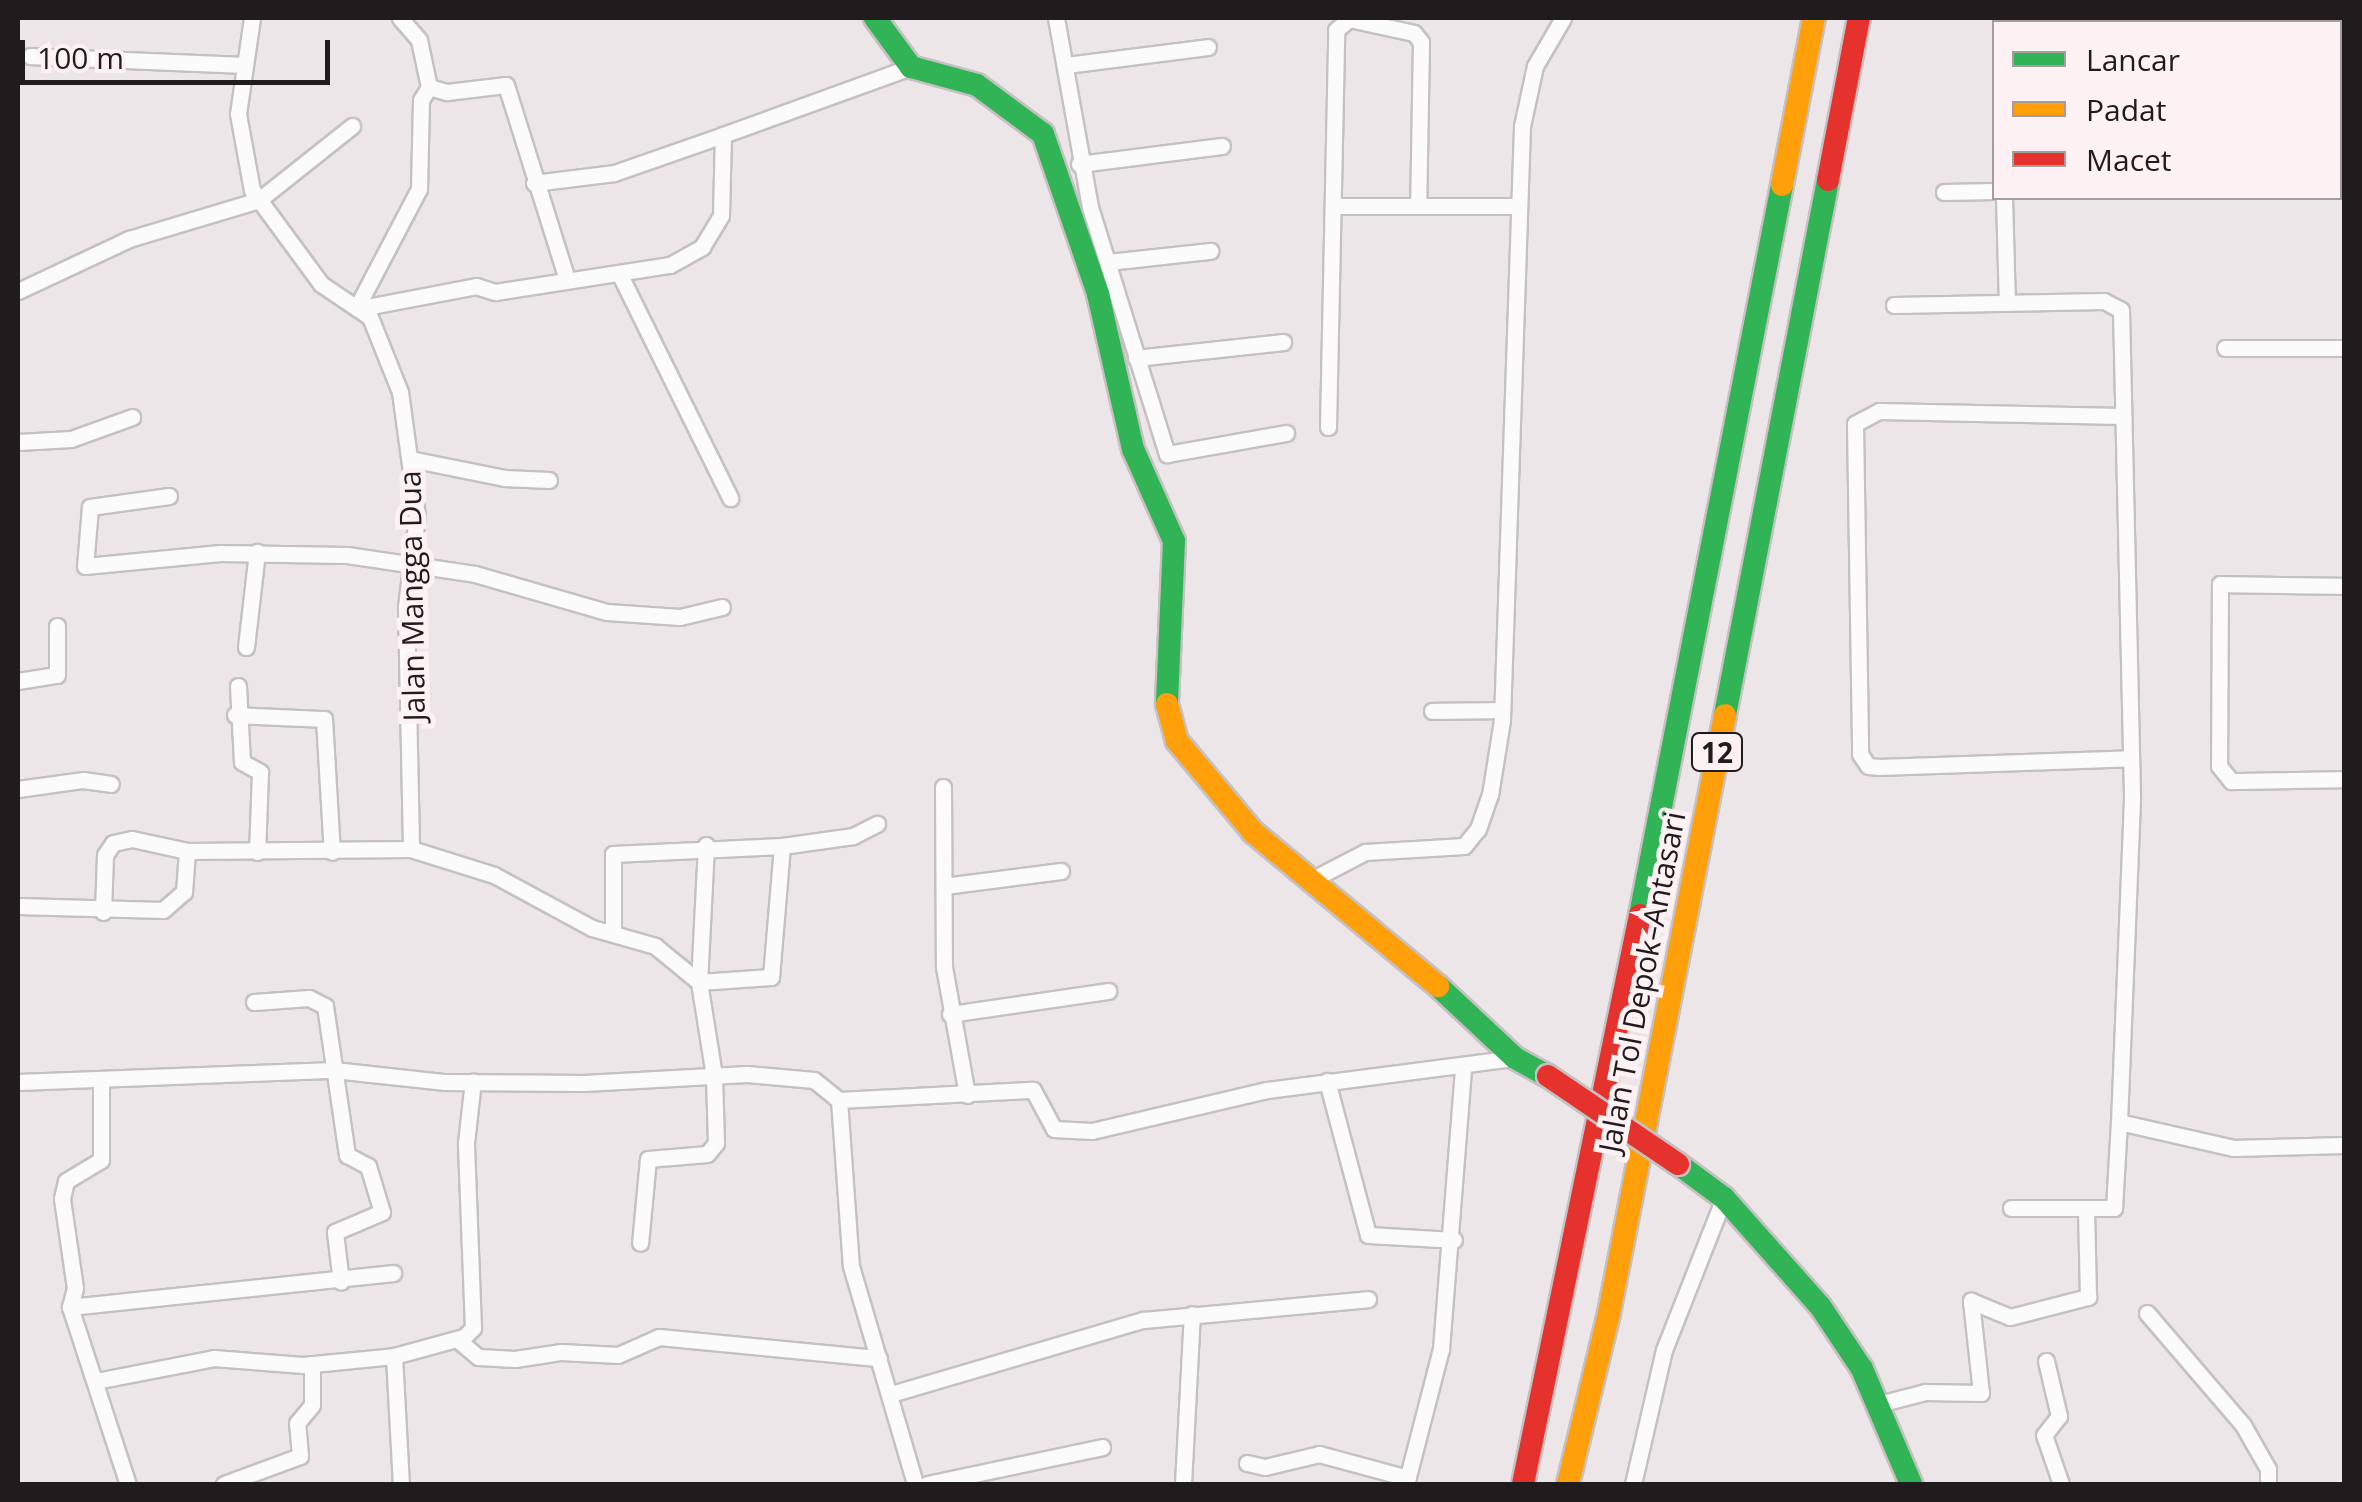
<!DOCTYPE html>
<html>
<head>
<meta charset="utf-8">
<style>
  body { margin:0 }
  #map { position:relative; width:2362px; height:1502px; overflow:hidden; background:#ede6e8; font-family:"Open Sans",sans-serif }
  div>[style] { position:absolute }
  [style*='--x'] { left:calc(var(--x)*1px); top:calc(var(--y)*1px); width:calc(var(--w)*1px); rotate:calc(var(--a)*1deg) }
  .roads { filter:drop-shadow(2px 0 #c5c1c2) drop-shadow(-2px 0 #c5c1c2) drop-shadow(0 2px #c5c1c2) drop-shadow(0 -2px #c5c1c2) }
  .street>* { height:15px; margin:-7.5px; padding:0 7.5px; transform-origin:7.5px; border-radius:7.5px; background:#fcfbfc }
  .fast>* { height:22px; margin:-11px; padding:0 11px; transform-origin:11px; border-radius:11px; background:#30b455 }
  .slow>* { height:22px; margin:-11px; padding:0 11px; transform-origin:11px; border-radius:11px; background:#ff9f0a }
  .jam>* { height:22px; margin:-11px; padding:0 11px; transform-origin:11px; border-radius:11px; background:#e5322d }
  .bridges { filter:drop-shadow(2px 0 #c5c1c2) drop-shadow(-2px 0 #c5c1c2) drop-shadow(0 2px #c5c1c2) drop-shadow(0 -2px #c5c1c2) }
  .jam-bridge>* { height:22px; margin:-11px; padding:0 11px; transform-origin:11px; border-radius:11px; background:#e5322d }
  span { translate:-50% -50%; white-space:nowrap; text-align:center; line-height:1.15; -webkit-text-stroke:10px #fdf1f4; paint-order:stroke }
  .shield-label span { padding:2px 8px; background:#fdf1f4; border:2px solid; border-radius:8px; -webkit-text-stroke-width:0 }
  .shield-label { font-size:28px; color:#201c1d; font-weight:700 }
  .street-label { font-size:30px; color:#201c1d }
  .frame { position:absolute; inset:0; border:20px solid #201c1d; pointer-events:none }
  .legend { position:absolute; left:1992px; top:20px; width:350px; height:180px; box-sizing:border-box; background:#fdf1f4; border:2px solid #a59c9e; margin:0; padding:12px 18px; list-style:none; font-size:30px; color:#201c1d }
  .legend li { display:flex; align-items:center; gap:20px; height:50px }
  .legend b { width:50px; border:2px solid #a59c9e }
  .scale { position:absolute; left:20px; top:40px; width:310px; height:45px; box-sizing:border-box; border:5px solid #201c1d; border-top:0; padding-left:12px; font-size:30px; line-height:35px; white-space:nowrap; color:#201c1d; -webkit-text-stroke:8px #fdf1f4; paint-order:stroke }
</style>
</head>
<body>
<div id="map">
  <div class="roads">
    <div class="street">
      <i style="--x:252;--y:18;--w:97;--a:98.3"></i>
      <i style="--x:238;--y:114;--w:77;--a:79.6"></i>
      <i style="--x:252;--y:190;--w:117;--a:53.7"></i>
      <i style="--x:321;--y:284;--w:59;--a:34"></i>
      <i style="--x:370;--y:317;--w:81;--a:68.2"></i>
      <i style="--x:400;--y:392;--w:125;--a:82.2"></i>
      <i style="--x:417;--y:516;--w:92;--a:96.9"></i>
      <i style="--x:406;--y:607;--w:242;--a:88.8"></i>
      <i style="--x:411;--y:849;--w:87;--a:17.4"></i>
      <i style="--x:494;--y:875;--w:111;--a:28.4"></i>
      <i style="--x:592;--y:928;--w:66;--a:15.9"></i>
      <i style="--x:655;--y:946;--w:57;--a:39.3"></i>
      <i style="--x:699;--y:982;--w:95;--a:80.9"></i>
      <i style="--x:714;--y:1076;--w:67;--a:88.3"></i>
      <i style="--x:716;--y:1143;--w:14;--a:129"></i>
      <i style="--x:707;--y:1154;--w:59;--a:175.2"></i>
      <i style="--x:648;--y:1159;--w:84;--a:95.4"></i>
      <i style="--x:400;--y:18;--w:29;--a:49"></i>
      <i style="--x:419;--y:40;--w:48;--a:78"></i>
      <i style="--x:1056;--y:18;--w:192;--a:79.8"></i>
      <i style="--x:1090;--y:207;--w:259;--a:72.7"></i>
      <i style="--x:1167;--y:454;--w:121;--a:-10"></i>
      <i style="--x:2032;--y:18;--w:5;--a:53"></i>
      <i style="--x:2123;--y:22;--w:5;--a:-53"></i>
      <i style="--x:2340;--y:38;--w:6;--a:51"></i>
      <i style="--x:30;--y:56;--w:214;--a:2.4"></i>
      <i style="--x:1066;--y:65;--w:143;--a:-7.2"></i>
      <i style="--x:429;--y:87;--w:19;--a:16"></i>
      <i style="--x:447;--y:92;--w:59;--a:-6.8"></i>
      <i style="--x:506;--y:85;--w:200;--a:72.6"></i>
      <i style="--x:1079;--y:164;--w:144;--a:-7.2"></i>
      <i style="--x:534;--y:183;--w:81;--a:-7.1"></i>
      <i style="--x:614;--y:173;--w:115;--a:-19.2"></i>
      <i style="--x:2340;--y:183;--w:4;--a:-14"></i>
      <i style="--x:1944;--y:192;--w:50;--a:-1.1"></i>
      <i style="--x:2004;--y:198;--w:105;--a:88.4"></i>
      <i style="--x:1333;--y:206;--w:183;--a:0"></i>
      <i style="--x:1108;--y:262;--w:103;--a:-6.2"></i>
      <i style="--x:620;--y:275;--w:249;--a:63.7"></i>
      <i style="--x:18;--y:291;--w:123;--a:-25.1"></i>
      <i style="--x:129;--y:239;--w:136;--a:-16.7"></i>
      <i style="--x:259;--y:200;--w:119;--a:-38.5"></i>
      <i style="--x:358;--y:305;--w:131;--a:-62.3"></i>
      <i style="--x:419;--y:189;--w:89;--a:-88.7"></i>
      <i style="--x:421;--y:100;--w:15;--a:-58"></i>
      <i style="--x:1894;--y:305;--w:210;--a:-1.1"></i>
      <i style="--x:2104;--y:301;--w:19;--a:28"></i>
      <i style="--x:2121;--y:310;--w:489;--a:88.7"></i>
      <i style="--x:2132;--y:799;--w:323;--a:92.3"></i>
      <i style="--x:2119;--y:1122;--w:117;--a:12.8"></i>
      <i style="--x:2233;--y:1148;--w:111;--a:-1.5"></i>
      <i style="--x:361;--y:308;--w:117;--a:-10.8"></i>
      <i style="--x:476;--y:286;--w:20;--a:18"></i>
      <i style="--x:495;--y:292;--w:177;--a:-8.8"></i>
      <i style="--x:670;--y:265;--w:37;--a:-29"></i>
      <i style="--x:702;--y:247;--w:37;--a:-59"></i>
      <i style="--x:721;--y:215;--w:80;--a:-88.6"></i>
      <i style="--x:723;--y:135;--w:200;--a:-19.9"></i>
      <i style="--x:2225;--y:348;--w:119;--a:0"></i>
      <i style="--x:1136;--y:358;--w:148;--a:-6.2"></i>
      <i style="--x:2122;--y:416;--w:243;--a:-178.8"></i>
      <i style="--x:1879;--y:411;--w:27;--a:152"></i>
      <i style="--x:1855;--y:424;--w:330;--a:89.1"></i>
      <i style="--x:1860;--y:754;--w:14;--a:56"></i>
      <i style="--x:1868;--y:766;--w:11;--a:5"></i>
      <i style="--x:1879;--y:767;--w:252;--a:-2"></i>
      <i style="--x:1328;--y:427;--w:397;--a:-88.8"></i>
      <i style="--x:1336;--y:30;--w:17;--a:-40"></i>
      <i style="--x:1349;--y:19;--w:66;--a:12.2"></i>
      <i style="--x:1414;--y:33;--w:11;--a:52"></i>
      <i style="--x:1421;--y:42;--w:164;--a:91"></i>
      <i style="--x:18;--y:442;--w:53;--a:-3.2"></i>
      <i style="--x:71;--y:439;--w:65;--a:-19.8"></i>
      <i style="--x:410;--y:459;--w:96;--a:11.4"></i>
      <i style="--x:504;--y:478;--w:45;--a:2.5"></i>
      <i style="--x:169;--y:496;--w:80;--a:172.1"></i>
      <i style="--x:90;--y:507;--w:59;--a:94.8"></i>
      <i style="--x:85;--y:566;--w:136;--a:-5.5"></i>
      <i style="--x:220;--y:553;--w:127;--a:0.9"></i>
      <i style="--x:347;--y:555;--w:129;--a:8.4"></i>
      <i style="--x:475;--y:574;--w:137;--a:16.1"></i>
      <i style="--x:607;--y:612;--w:73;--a:3.9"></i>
      <i style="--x:680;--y:617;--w:43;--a:-13.4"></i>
      <i style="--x:2344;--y:586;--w:124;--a:-179.1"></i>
      <i style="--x:2220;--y:584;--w:182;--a:90.3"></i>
      <i style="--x:2219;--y:766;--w:19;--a:51"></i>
      <i style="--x:2231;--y:781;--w:113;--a:-1"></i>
      <i style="--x:246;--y:647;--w:96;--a:-83.4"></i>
      <i style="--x:18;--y:681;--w:39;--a:-9"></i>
      <i style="--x:57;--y:675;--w:49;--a:-90"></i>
      <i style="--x:238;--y:686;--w:76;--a:87"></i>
      <i style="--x:242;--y:762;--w:21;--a:29"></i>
      <i style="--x:260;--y:772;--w:80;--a:92.1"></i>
      <i style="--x:1432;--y:711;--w:70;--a:-0.8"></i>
      <i style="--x:235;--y:715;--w:89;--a:2.6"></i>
      <i style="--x:324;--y:719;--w:133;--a:86.6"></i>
      <i style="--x:943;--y:787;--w:180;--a:89.7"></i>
      <i style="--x:944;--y:967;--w:130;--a:79.8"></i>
      <i style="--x:18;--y:789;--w:66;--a:-7.9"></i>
      <i style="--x:83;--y:780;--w:28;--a:8"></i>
      <i style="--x:706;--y:845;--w:137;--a:92.9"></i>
      <i style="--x:699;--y:982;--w:72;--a:-4"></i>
      <i style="--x:771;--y:977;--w:131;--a:-85.2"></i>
      <i style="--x:1313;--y:879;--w:59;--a:-27.4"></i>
      <i style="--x:1365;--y:852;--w:99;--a:-3.5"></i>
      <i style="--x:1464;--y:846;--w:22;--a:-51"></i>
      <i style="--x:1478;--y:829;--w:36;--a:-71"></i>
      <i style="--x:1490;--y:795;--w:76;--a:-80.9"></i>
      <i style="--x:1502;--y:720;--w:594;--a:-88.07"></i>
      <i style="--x:1522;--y:126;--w:61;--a:-77.8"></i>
      <i style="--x:1535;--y:66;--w:56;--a:-59.7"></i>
      <i style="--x:944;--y:886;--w:118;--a:-7.3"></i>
      <i style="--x:18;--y:906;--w:145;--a:1.6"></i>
      <i style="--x:163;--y:910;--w:28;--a:-41"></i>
      <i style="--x:184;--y:892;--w:41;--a:-85.8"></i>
      <i style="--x:187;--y:851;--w:224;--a:-0.5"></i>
      <i style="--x:103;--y:912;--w:57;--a:-88"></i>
      <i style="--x:105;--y:855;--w:14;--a:-56"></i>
      <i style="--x:113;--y:843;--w:19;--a:-12"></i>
      <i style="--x:132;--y:839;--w:56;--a:12.3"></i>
      <i style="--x:613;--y:932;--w:78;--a:-90"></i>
      <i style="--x:613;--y:854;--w:169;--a:-2.7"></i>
      <i style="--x:782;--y:846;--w:72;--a:-8"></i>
      <i style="--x:853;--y:836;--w:27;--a:-27"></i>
      <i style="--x:254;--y:1002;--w:55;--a:-4.2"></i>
      <i style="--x:309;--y:998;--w:18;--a:27"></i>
      <i style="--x:325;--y:1006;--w:151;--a:81.6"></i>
      <i style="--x:347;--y:1155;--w:24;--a:28"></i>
      <i style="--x:368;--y:1166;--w:48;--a:73.1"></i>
      <i style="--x:382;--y:1212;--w:51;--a:156.9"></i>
      <i style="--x:335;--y:1232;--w:50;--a:83.2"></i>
      <i style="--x:950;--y:1014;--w:160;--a:-8.3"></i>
      <i style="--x:1327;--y:1081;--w:159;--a:75.1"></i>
      <i style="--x:1368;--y:1235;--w:86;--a:3.3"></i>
      <i style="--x:18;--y:1082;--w:316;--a:-2.2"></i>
      <i style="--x:334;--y:1070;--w:112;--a:6.2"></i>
      <i style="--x:445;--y:1082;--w:139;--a:0.4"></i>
      <i style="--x:584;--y:1083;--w:163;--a:-3.2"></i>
      <i style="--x:747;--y:1074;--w:67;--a:5.1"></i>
      <i style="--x:814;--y:1080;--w:32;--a:39"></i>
      <i style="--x:839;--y:1100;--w:166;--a:85.9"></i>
      <i style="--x:851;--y:1266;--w:227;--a:73.6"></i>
      <i style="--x:101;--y:1082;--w:78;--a:90"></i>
      <i style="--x:101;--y:1160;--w:41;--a:149"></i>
      <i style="--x:66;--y:1181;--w:18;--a:103"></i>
      <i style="--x:62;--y:1199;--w:90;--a:81.7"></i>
      <i style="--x:75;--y:1288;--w:20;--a:105"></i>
      <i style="--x:70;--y:1307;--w:186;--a:71.9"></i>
      <i style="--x:839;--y:1100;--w:194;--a:-3"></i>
      <i style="--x:1033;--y:1090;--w:44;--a:61.7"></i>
      <i style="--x:1054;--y:1129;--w:38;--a:3"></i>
      <i style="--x:1092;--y:1131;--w:180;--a:-13.2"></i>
      <i style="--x:1267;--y:1090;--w:250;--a:-7.4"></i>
      <i style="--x:2011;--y:1208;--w:103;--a:0"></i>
      <i style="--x:2114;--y:1208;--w:86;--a:-86.7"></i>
      <i style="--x:70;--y:1307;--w:325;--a:-6"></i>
      <i style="--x:2147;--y:1313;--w:148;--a:49.4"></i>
      <i style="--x:2243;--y:1425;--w:51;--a:60.4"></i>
      <i style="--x:2268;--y:1469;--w:15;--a:90"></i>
      <i style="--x:459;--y:1341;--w:25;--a:40"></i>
      <i style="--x:478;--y:1357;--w:37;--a:3"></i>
      <i style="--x:515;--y:1359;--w:47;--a:-8.7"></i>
      <i style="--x:561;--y:1352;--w:57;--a:3"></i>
      <i style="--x:618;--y:1355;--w:45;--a:-23.7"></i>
      <i style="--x:659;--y:1337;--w:221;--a:5.5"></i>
      <i style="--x:394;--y:1356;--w:128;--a:86.9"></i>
      <i style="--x:2046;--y:1361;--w:57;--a:76.7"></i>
      <i style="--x:2059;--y:1416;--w:24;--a:128"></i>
      <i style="--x:2044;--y:1435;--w:52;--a:70.9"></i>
      <i style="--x:96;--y:1381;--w:120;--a:-11"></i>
      <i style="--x:214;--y:1358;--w:89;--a:4.5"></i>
      <i style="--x:303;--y:1365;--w:91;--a:-5.6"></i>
      <i style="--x:394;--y:1356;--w:73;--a:-15.2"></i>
      <i style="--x:464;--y:1337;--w:13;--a:-45"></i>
      <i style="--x:473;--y:1328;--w:185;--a:-92.2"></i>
      <i style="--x:466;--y:1143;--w:62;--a:-83.6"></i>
      <i style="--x:891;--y:1394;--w:263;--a:-16.4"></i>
      <i style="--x:1143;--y:1320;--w:226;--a:-5.3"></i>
      <i style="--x:1875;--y:1405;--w:52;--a:-14.6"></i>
      <i style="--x:1925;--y:1392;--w:56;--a:1"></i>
      <i style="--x:1981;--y:1393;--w:93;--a:-96.2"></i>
      <i style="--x:1971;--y:1301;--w:42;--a:22.3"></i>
      <i style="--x:2010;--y:1317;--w:81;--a:-14.4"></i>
      <i style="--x:2088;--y:1297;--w:89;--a:-91.3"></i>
      <i style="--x:1247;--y:1463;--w:18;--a:13"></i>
      <i style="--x:1265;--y:1467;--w:56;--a:-13.5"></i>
      <i style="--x:1319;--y:1454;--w:92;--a:15.1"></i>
      <i style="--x:224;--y:1484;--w:81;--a:-20.2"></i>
      <i style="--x:300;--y:1456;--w:33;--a:-95"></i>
      <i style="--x:297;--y:1423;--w:23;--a:-50"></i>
      <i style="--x:312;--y:1405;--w:41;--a:-90"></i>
      <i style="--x:927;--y:1484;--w:179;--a:-11.9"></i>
      <i style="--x:1183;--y:1484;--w:170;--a:-87"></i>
      <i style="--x:1406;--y:1484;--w:139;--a:-75.5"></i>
      <i style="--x:1441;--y:1349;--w:283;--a:-85.5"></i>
      <i style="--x:1633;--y:1484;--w:138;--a:-77"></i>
      <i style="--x:1664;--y:1350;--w:163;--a:-68.5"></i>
    </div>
    <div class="fast">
      <i style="--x:875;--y:18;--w:61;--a:53.7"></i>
      <i style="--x:911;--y:67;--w:68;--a:15.3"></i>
      <i style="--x:977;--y:85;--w:82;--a:36.6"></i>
      <i style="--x:1043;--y:134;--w:169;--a:71"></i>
      <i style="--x:1098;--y:294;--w:159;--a:77.3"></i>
      <i style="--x:1133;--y:449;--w:101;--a:66"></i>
      <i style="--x:1174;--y:541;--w:163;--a:92.5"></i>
      <i style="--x:1725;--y:715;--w:545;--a:-79.1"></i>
      <i style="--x:1640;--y:915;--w:744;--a:-78.99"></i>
      <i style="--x:1438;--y:986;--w:105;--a:43.1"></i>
      <i style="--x:1515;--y:1058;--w:38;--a:29"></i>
      <i style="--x:1678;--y:1164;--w:57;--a:36.5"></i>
      <i style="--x:1724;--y:1198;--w:144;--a:48.4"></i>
      <i style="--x:1820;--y:1306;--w:76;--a:56.3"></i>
      <i style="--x:1862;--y:1369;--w:125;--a:66.9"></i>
    </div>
    <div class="slow">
      <i style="--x:1782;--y:185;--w:170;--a:-79.2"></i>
      <i style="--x:1167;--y:704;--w:38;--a:75"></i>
      <i style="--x:1177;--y:741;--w:119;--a:50.1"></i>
      <i style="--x:1253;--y:832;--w:241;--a:39.8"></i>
      <i style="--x:1568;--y:1484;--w:176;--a:-76.5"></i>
      <i style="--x:1609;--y:1313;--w:609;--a:-79.02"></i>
    </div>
    <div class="jam">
      <i style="--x:1828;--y:180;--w:165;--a:-79.2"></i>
      <i style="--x:1523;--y:1484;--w:581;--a:-78.38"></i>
    </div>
  </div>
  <div class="bridges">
    <div class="jam-bridge">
      <i style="--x:1548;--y:1076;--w:157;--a:34.1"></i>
    </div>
  </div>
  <div class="shield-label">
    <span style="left:1717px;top:752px">12</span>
  </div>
  <div class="street-label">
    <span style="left:412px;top:596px;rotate:-91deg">Jalan Mangga Dua</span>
    <span style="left:1642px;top:982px;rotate:-79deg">Jalan Tol Depok–Antasari</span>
  </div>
  <div class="frame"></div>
  <ul class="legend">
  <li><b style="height:12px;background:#30b455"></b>Lancar</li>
  <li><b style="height:12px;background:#ff9f0a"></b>Padat</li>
  <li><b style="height:12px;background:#e5322d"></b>Macet</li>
  </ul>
  <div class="scale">100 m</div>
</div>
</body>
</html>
